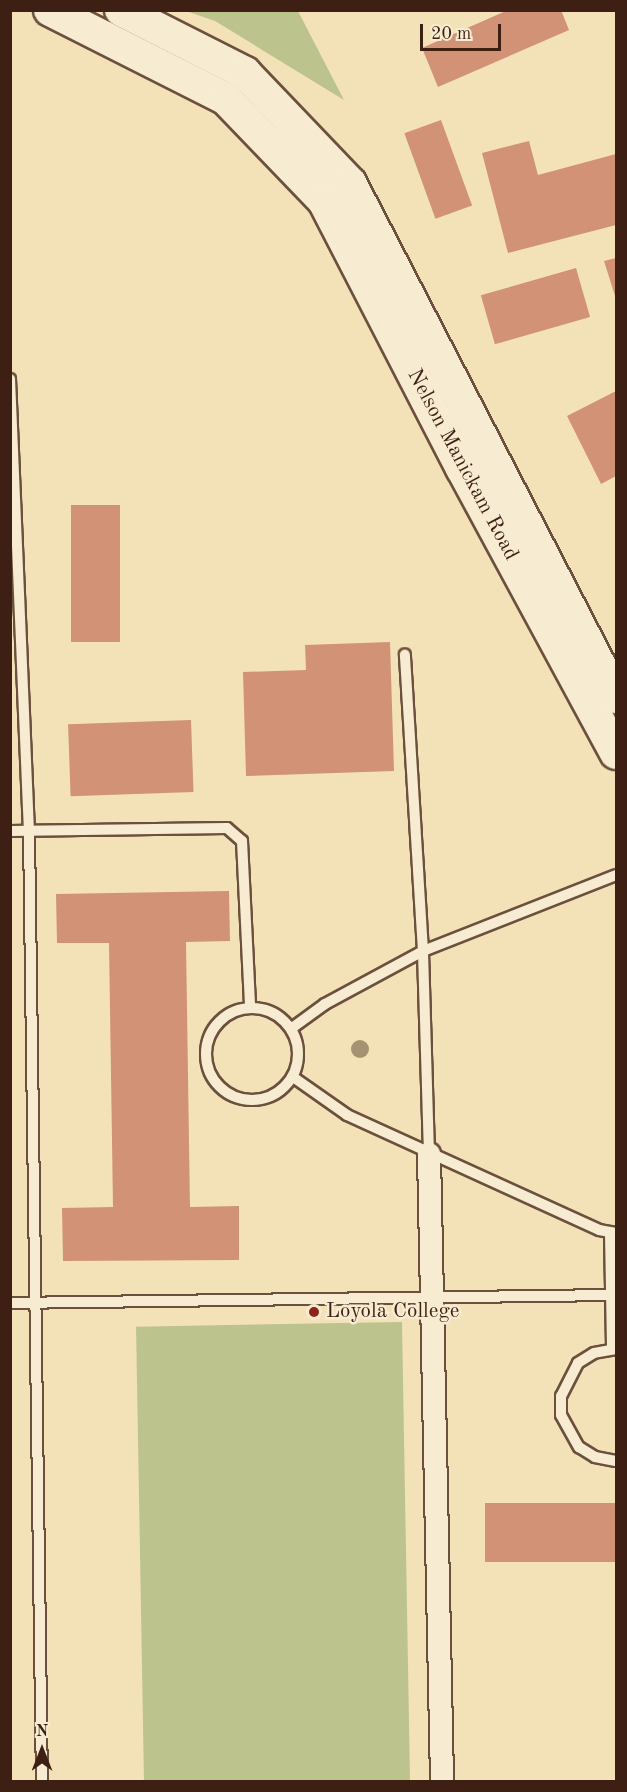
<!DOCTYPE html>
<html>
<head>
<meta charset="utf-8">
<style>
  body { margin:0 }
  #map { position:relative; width:627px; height:1792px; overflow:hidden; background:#f3e2b8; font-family:"Old Standard TT",serif }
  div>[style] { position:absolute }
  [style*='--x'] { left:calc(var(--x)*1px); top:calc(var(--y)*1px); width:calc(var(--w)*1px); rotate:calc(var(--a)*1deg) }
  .green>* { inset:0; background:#bdc38d; transform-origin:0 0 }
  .building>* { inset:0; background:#d19276; transform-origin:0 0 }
  .roads { filter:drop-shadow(2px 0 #6b503d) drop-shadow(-2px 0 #6b503d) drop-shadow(0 2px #6b503d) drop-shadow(0 -2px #6b503d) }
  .lane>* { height:10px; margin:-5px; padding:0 5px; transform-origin:5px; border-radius:5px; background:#f7ecd1 }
  .lane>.ring { margin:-5px; padding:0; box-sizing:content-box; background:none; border:10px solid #f7ecd1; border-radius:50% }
  .street>* { height:22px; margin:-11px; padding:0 11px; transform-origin:11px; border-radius:11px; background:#f7ecd1 }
  .secondary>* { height:32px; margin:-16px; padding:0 16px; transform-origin:16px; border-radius:16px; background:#f7ecd1 }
  .trees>* { width:18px; height:18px; margin:-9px; border-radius:50%; background:#a49272 }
  .dots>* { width:16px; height:16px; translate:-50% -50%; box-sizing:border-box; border:3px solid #f7ecd1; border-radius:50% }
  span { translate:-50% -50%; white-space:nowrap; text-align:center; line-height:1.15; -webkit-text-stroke:5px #f7ecd1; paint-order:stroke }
  .street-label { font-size:21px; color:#3e1f14 }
  .poi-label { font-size:21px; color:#3e1f14 }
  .left { translate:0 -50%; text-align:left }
  .frame { position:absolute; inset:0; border:12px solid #3e1f14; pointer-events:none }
  .north { position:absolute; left:12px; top:1720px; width:60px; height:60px; -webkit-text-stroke:4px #f7ecd1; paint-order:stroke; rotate:0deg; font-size:16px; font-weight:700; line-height:24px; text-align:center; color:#3e1f14 }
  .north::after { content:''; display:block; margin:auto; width:21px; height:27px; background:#3e1f14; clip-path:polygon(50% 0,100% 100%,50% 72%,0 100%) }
  .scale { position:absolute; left:420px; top:24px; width:81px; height:27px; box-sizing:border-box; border:3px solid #3e1f14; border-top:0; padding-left:8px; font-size:18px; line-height:21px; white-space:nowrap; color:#3e1f14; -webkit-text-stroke:4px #f7ecd1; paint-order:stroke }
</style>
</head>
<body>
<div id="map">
  <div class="green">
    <i style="clip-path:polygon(186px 11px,298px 11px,344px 100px,215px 21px)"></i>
    <i style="left:402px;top:1322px;width:459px;height:266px;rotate:89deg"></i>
  </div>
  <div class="building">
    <i style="clip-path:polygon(508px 10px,561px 10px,569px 30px,438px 87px,422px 48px)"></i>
    <i style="left:441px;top:120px;width:91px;height:39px;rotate:70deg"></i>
    <i style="clip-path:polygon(529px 141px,538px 175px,616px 154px,616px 225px,508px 253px,482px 153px)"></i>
    <i style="clip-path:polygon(616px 258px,616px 299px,604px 261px)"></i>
    <i style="left:576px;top:268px;width:51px;height:99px;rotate:74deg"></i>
    <i style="clip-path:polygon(616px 391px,616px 476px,601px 484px,567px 416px)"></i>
    <i style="left:120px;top:505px;width:137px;height:49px;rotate:90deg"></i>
    <i style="clip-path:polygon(390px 642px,394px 771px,246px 776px,243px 672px,306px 670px,305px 645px)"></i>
    <i style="left:191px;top:720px;width:72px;height:123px;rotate:88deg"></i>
    <i style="clip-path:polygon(229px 891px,230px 941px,186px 942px,190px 1207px,239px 1206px,239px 1260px,63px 1261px,62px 1208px,113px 1207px,109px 943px,57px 943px,56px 894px)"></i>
    <i style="left:616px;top:1503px;width:59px;height:131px;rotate:90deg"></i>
  </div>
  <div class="roads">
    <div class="lane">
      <i style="--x:10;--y:379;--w:452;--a:87.6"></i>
      <i style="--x:29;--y:831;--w:951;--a:89.22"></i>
      <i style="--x:10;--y:831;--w:217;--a:-0.8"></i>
      <i style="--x:227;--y:828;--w:20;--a:41"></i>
      <i style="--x:242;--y:841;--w:166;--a:87.2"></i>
      <i class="ring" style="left:206px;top:1008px;width:82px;height:82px"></i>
      <i style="--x:292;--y:1028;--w:41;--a:-36"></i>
      <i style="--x:325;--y:1004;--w:111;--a:-28.4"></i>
      <i style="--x:423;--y:951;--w:297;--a:-93.5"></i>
      <i style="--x:293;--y:1077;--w:66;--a:35.1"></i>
      <i style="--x:347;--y:1115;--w:277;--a:24.5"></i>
      <i style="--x:599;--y:1230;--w:17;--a:10"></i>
      <i style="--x:429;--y:1154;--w:203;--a:-91.7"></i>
      <i style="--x:423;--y:951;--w:207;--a:-21.5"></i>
      <i style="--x:610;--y:1232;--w:116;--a:89"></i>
      <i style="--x:10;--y:1303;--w:601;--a:-0.76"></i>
      <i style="--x:616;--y:1349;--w:22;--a:170"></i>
      <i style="--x:594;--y:1353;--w:19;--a:148"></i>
      <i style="--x:578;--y:1363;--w:37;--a:117"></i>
      <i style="--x:561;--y:1396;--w:19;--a:90"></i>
      <i style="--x:561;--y:1415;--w:37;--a:61"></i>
      <i style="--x:579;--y:1447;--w:19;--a:32"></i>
      <i style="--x:595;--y:1457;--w:21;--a:11"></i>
    </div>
    <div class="street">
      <i style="--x:429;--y:1154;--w:628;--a:88.81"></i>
    </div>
    <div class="secondary">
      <i style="--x:50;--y:10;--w:197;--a:26.8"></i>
      <i style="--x:226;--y:99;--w:141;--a:46.1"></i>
      <i style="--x:324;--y:201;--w:301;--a:62.7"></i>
      <i style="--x:462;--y:468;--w:324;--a:61.6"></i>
      <i style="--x:121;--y:10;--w:139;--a:26.9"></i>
      <i style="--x:245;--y:73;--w:152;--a:46.3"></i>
      <i style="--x:350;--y:183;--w:579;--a:62.64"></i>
    </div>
  </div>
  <div class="trees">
    <i style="left:360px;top:1049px"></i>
  </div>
  <div class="dots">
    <i style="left:314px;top:1312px;background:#8f2418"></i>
  </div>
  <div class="street-label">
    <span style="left:462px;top:465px;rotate:62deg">Nelson Manickam Road</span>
  </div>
  <div class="poi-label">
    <span class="left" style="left:326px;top:1312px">Loyola College</span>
  </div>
  <div class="frame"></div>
  <div class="north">N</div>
  <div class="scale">20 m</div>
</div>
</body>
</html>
